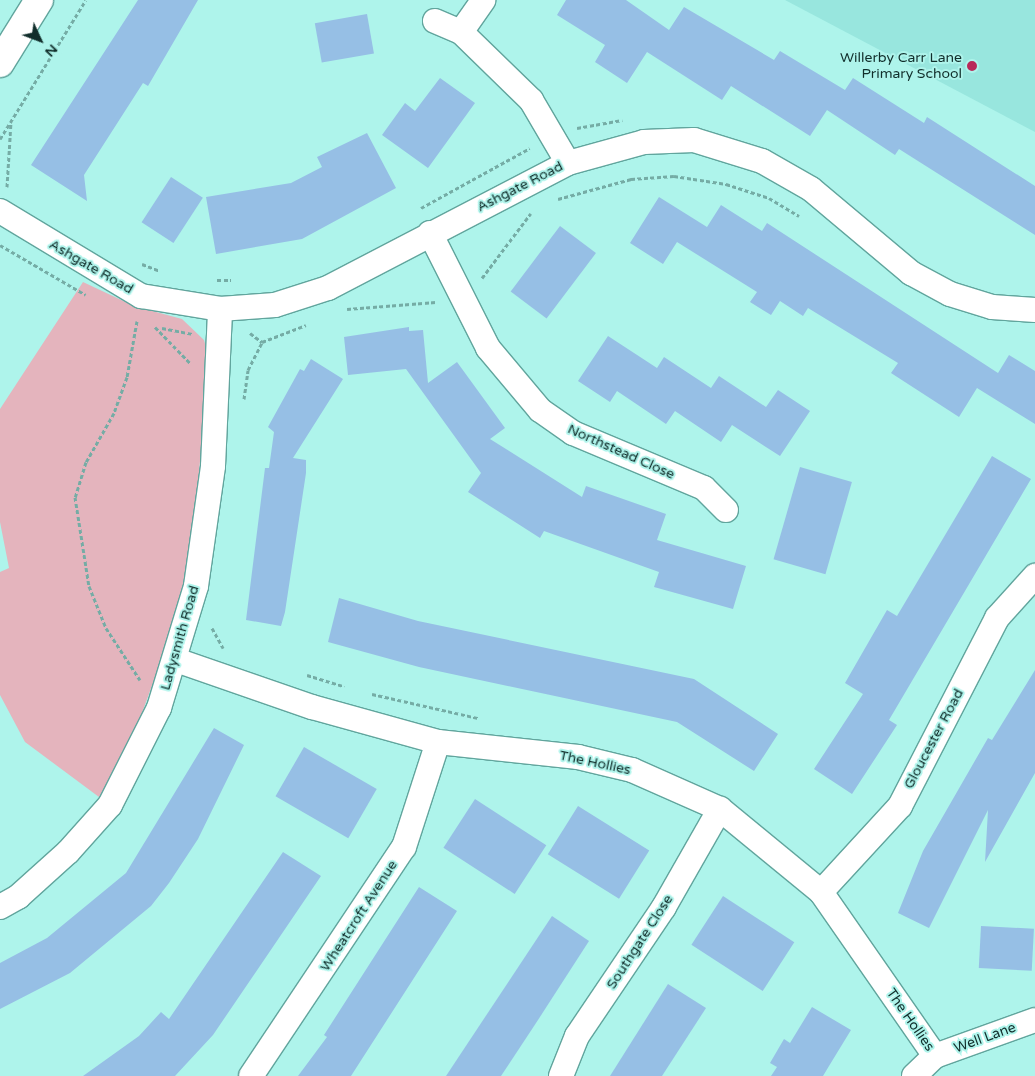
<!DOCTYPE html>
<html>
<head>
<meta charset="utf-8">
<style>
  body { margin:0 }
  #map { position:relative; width:1035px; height:1076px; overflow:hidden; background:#aef4eb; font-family:"Varela Round",sans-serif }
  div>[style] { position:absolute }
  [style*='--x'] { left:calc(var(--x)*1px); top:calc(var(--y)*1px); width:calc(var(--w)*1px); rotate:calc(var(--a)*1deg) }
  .built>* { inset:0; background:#98e6de }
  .green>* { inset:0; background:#e4b4bd }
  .building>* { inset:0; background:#96bfe5; transform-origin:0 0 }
  .path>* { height:3px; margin-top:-1.5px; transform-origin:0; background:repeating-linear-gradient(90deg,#75aca5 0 4px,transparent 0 6.5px) }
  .roads { filter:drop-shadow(1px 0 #61a59d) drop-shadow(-1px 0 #61a59d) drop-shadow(0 1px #61a59d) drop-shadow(0 -1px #61a59d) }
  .minor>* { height:24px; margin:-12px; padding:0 12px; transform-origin:12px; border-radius:12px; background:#fff }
  .tertiary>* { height:28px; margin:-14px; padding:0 14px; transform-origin:14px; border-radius:14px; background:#fff }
  .dots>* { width:14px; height:14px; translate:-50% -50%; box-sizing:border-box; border:2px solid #aef4eb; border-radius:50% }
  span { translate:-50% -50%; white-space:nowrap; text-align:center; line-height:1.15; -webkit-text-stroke:4px #aef4eb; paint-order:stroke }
  .poi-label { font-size:14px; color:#112e2b }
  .right { translate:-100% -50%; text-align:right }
  .street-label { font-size:14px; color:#112e2b }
  .north { position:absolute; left:15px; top:15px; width:50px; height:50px; -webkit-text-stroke:4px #aef4eb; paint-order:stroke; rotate:133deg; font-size:14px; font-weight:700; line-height:20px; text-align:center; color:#112e2b }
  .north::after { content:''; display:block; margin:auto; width:18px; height:22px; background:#112e2b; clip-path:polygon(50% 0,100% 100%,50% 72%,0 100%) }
</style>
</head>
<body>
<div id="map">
  <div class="built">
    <i style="clip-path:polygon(785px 0,1035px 0,1035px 132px)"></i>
  </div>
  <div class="green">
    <i style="clip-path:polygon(83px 282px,134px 306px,182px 319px,204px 340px,209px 358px,194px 530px,176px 620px,131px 743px,99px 797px,25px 742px,0 695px,0 572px,9px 568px,0 522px,0 409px)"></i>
  </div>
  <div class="building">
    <i style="clip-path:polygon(138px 0,198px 0,148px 86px,143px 83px,84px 175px,87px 201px,31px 165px)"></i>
    <i style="clip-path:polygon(566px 0,626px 0,669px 30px,684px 7px,774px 60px,780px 51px,845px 90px,853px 78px,924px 123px,927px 117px,1035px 186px,1035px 235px,899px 149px,895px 155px,827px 110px,810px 136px,731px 86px,722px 100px,647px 52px,627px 83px,595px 62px,605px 45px,557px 15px)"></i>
    <i style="left:367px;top:14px;width:40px;height:53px;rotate:80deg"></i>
    <i style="clip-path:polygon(440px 78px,475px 103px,428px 168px,382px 135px,405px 103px,415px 111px)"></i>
    <i style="clip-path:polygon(367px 133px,396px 188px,302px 239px,216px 254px,206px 197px,291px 183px,322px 167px,317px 157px)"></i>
    <i style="left:171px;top:177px;width:38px;height:54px;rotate:33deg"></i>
    <i style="clip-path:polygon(659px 197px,707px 227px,721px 205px,762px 231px,767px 223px,998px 373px,1009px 355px,1035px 371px,1035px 424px,977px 388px,959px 417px,891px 373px,898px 363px,808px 308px,803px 316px,780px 301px,771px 315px,750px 302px,757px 292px,677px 242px,663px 264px,630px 243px)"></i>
    <i style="left:560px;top:226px;width:45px;height:82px;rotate:37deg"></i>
    <i style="clip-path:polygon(409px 327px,409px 331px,423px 330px,428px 383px,457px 362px,505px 428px,490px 439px,582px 497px,586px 486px,666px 514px,657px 540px,746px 566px,733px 609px,654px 587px,659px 572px,544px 531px,540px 538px,468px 492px,481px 473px,406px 369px,348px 375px,344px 337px)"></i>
    <i style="clip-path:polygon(608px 336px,657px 368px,664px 357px,711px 388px,719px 376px,766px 407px,778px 390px,810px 411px,780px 456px,732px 425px,721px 442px,675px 411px,666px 424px,617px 391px,610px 402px,578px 381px)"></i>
    <i style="clip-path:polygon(311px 359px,343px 379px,293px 458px,306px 460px,306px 473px,285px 612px,281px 626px,246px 620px,265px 468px,269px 468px,274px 432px,268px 427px,300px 369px,304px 371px)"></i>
    <i style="clip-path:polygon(992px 456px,1031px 479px,889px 720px,897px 725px,852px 794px,814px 769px,863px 694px,845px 683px,887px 610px,897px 616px)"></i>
    <i style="left:800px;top:467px;width:54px;height:96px;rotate:16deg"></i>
    <i style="clip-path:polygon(339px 598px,418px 621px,694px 679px,778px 734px,754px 771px,677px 722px,419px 667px,328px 642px)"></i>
    <i style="clip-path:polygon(1035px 670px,1035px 773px,985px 862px,988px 810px,929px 928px,898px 913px,923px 851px,988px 738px,992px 740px)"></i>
    <i style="clip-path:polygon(214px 728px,244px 745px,198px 839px,169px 883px,151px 906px,70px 973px,0 1009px,0 963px,47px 938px,126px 873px)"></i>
    <i style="left:304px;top:747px;width:84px;height:57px;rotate:30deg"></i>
    <i style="left:475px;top:799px;width:85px;height:58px;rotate:33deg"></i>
    <i style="left:578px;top:806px;width:84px;height:57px;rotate:32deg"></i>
    <i style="clip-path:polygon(283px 852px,321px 876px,213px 1035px,175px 1076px,83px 1076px,139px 1036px,161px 1012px,169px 1019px)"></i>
    <i style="clip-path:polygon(419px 887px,457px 911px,351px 1076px,298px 1076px,327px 1037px,324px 1035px)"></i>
    <i style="left:723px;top:896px;width:85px;height:58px;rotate:33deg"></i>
    <i style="clip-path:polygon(552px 916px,589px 941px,538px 1020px,501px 1076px,446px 1076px)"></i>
    <i style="left:981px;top:926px;width:53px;height:42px;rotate:3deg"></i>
    <i style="clip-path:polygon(668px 984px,706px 1008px,662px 1076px,610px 1076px)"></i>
    <i style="clip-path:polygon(812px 1007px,851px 1030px,829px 1066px,823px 1076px,771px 1076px,777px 1067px,770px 1063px,784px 1039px,790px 1043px)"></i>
  </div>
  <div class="path">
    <i style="--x:577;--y:128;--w:46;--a:-10.1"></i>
    <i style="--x:0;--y:139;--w:163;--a:-58.3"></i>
    <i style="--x:7;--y:187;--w:65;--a:-86.5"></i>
    <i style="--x:558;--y:199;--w:76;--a:-15.3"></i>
    <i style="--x:631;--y:179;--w:43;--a:-4"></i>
    <i style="--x:674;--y:176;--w:53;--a:8.7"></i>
    <i style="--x:726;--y:184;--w:45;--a:18"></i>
    <i style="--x:769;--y:198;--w:35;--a:31"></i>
    <i style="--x:421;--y:208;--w:124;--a:-28.8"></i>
    <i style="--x:0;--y:245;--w:99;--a:30.2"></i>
    <i style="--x:142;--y:264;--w:19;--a:21"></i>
    <i style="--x:482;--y:278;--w:81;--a:-53"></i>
    <i style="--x:217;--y:280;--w:14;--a:0"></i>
    <i style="--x:347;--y:309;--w:89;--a:-4.5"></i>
    <i style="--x:137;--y:321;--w:57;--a:100.1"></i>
    <i style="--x:127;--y:377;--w:38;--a:110"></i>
    <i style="--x:114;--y:413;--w:56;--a:119.7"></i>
    <i style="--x:86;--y:462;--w:37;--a:107"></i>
    <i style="--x:75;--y:497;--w:90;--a:81.1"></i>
    <i style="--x:89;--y:586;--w:45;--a:68"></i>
    <i style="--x:106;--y:628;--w:62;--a:56.8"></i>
    <i style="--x:155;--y:327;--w:52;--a:45.8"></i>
    <i style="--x:162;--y:328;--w:32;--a:11"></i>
    <i style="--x:250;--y:333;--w:15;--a:37"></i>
    <i style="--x:244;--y:399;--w:29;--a:-82"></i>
    <i style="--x:248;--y:370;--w:31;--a:-63"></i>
    <i style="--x:262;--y:342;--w:47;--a:-21.1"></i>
    <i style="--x:212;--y:628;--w:23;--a:61"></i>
    <i style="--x:307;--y:675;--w:39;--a:17"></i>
    <i style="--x:372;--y:694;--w:109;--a:12.8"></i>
  </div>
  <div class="roads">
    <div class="minor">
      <i style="--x:435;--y:21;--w:28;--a:23"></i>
      <i style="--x:461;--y:32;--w:98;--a:44.2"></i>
      <i style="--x:531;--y:100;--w:73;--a:59.6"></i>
      <i style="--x:461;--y:32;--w:39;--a:-55"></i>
      <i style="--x:0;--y:211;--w:165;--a:31.1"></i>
      <i style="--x:141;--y:296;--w:80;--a:9.3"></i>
      <i style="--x:220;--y:309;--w:55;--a:-4.2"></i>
      <i style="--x:275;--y:305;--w:56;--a:-17.8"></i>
      <i style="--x:328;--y:288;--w:271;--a:-27.5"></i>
      <i style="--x:568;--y:163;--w:79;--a:-15.4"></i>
      <i style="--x:644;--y:142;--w:50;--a:-2.3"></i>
      <i style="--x:694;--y:140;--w:71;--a:17.2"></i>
      <i style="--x:762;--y:161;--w:56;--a:29.7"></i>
      <i style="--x:811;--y:189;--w:131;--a:40"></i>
      <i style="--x:911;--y:273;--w:44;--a:28.3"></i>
      <i style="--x:950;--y:294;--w:44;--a:17.2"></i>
      <i style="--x:992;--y:307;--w:43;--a:4"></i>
      <i style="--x:430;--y:233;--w:129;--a:63.2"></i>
      <i style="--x:488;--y:348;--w:81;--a:50"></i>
      <i style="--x:540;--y:410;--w:40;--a:34.9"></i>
      <i style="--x:573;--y:433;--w:142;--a:22.8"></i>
      <i style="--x:704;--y:488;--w:31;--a:45"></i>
      <i style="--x:176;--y:660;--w:144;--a:19.1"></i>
      <i style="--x:312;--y:707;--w:131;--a:15.5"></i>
      <i style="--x:438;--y:742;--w:141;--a:6.1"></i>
      <i style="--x:578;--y:757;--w:56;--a:13.5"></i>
      <i style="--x:632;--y:770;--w:96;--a:23.9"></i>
      <i style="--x:720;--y:809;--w:131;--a:39.4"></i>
      <i style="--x:821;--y:892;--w:200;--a:55.2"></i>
      <i style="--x:821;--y:892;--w:117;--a:-47.4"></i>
      <i style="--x:900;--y:806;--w:212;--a:-62.7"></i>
      <i style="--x:997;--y:618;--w:57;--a:-47.9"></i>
      <i style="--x:0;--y:907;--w:21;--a:-29"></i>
      <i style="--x:18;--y:897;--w:67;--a:-42"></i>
      <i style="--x:68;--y:852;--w:63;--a:-48.2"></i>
      <i style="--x:110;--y:805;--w:109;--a:-63.2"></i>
      <i style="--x:159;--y:708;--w:127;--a:-73.1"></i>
      <i style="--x:196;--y:586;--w:121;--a:-81.9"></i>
      <i style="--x:213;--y:466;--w:157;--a:-87.4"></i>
      <i style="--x:251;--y:1076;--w:275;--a:-56.3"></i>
      <i style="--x:404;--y:847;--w:110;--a:-72.1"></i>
      <i style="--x:561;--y:1076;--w:43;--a:-68.2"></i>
      <i style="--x:577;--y:1036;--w:156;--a:-56"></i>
      <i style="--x:664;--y:907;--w:113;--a:-60.3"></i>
      <i style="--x:914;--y:1076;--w:29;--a:-44"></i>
      <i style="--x:935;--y:1056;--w:106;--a:-19.8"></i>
    </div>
    <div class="tertiary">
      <i style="--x:0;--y:63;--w:74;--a:-58.2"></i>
    </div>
  </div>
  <div class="dots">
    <i style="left:972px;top:66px;background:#b82959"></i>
  </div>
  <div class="poi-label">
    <span class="right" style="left:962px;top:66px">Willerby Carr Lane<br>Primary School</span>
  </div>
  <div class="street-label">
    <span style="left:520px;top:187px;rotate:-27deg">Ashgate Road</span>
    <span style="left:91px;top:267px;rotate:30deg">Ashgate Road</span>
    <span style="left:621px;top:452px;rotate:24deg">Northstead Close</span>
    <span style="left:180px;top:638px;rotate:-74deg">Ladysmith Road</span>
    <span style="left:934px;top:739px;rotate:-62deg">Gloucester Road</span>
    <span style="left:595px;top:763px;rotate:12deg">The Hollies</span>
    <span style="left:359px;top:916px;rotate:-57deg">Wheatcroft Avenue</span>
    <span style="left:640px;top:942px;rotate:-57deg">Southgate Close</span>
    <span style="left:910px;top:1020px;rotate:55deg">The Hollies</span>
    <span style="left:985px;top:1038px;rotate:-20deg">Well Lane</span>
  </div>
  <div class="north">N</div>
</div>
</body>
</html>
